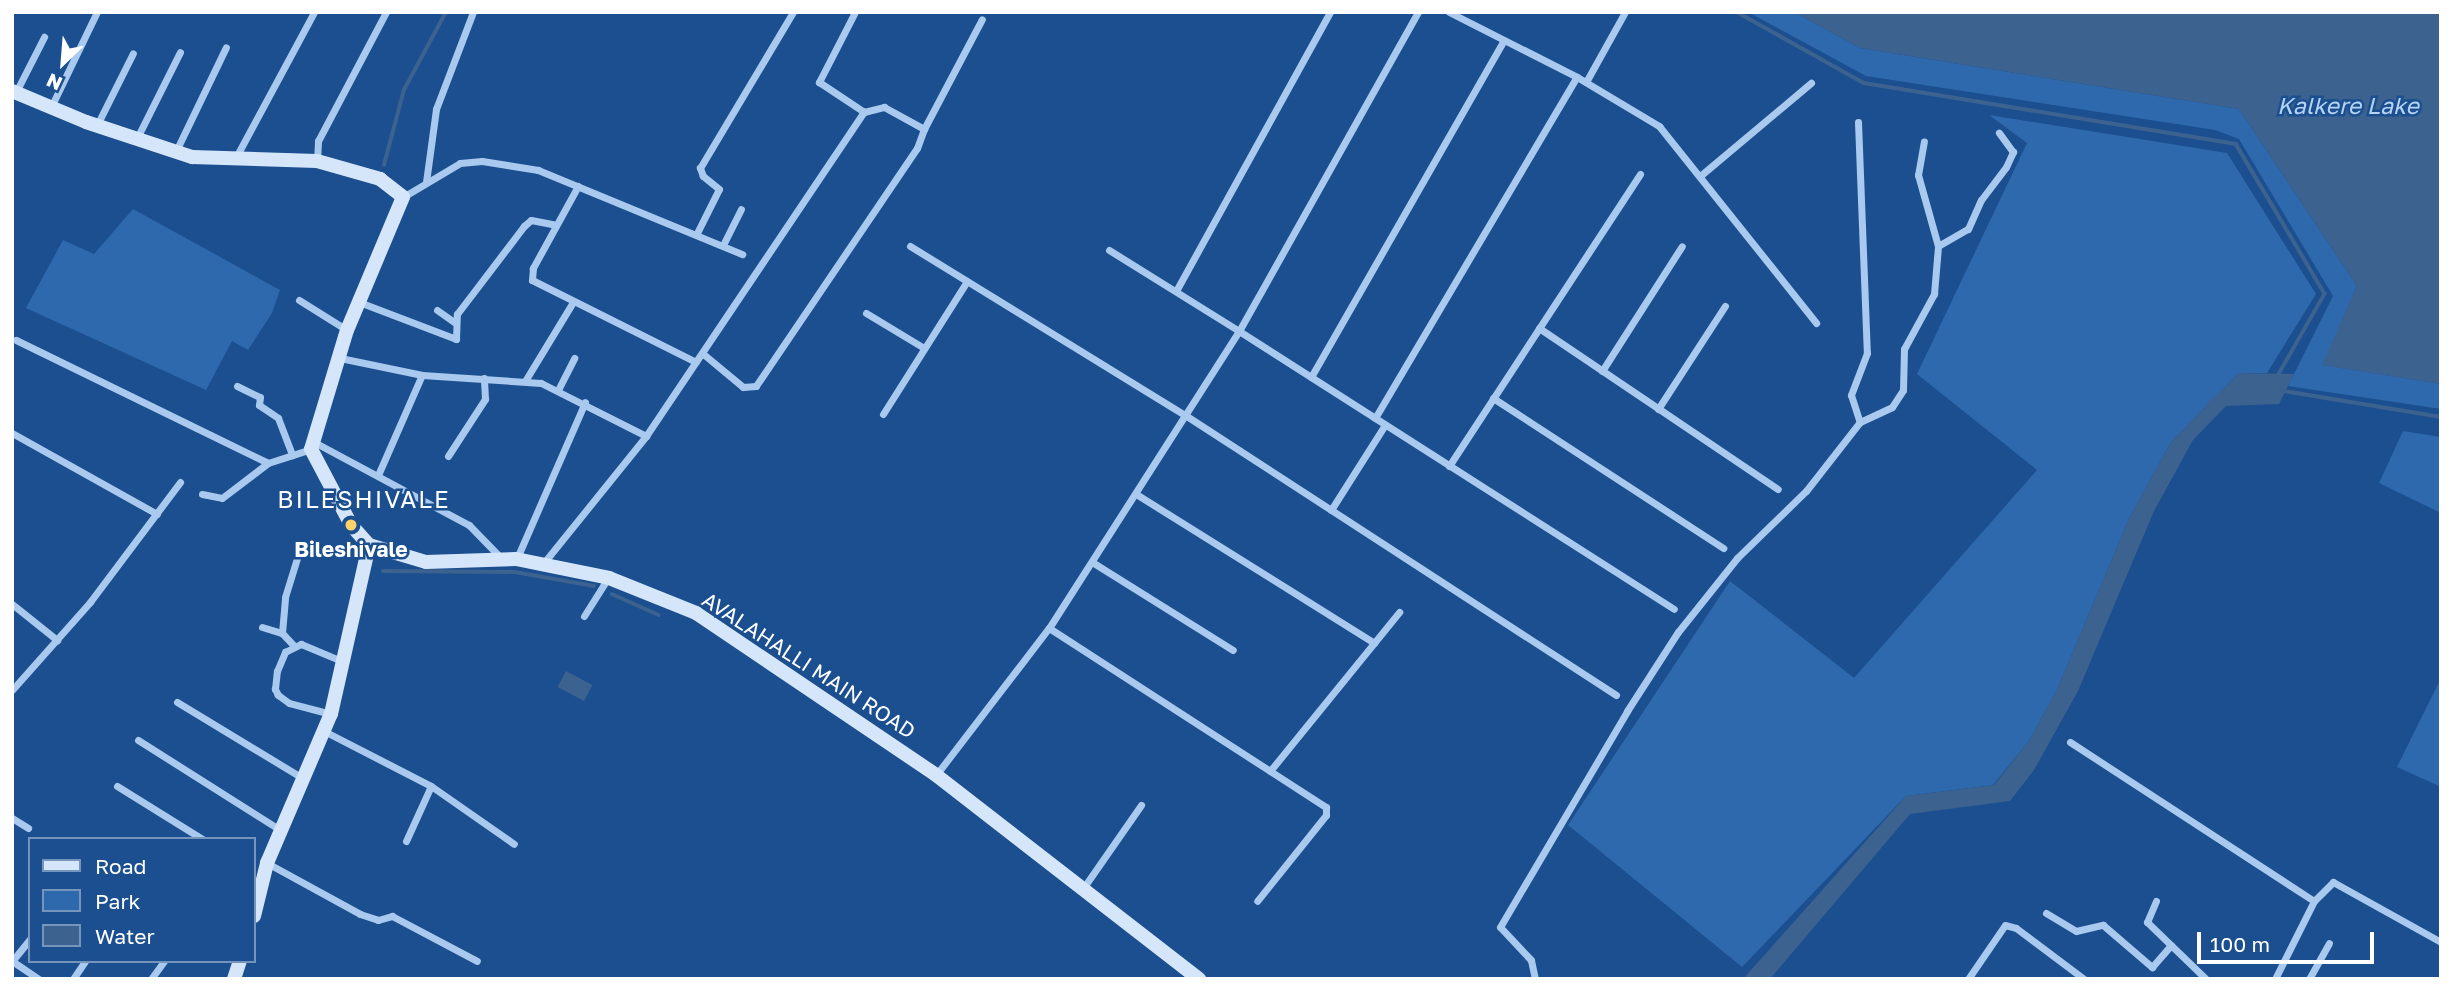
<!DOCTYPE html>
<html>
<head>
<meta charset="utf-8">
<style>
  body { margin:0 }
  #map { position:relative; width:2453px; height:991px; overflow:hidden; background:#1b4f8f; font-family:"Golos Text",sans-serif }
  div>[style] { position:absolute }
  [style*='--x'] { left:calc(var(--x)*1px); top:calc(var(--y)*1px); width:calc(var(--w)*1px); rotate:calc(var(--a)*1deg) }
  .green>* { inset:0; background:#2e69ad }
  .water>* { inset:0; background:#3c6290; transform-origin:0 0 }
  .stream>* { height:3.5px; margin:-1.75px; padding:0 1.75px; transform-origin:1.75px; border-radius:1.75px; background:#3c6290 }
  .street>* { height:7px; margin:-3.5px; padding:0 3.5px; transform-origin:3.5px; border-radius:3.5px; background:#a9c9ee }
  .secondary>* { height:14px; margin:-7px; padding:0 7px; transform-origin:7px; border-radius:7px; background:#d6e6fa }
  .dots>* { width:19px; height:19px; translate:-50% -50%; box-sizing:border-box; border:4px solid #1b4f8f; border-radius:50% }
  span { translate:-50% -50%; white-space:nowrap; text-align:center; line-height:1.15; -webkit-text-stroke:5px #1b4f8f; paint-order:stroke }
  .poi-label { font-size:21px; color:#fff; font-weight:700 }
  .street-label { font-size:21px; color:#fff }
  .water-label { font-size:23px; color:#b5d3f5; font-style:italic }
  .quarter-label { font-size:24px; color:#fff; letter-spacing:2px }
  .frame { position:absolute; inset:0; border:14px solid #fff; pointer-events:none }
  .legend { position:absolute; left:28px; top:837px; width:228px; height:126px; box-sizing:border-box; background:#1b4f8f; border:2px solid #7695bc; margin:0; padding:9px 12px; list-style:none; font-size:21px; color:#fff }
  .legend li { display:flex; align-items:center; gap:14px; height:35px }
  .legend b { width:35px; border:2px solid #7695bc }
  .north { position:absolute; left:28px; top:28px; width:70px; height:70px; -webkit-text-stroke:5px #1b4f8f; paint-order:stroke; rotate:205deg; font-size:19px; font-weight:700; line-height:28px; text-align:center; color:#fff }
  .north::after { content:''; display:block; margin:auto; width:24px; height:32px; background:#fff; clip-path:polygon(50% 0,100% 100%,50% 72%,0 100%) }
  .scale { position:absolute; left:2197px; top:932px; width:177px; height:32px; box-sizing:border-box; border:4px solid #fff; border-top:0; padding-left:9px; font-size:21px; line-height:24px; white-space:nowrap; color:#fff; -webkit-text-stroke:5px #1b4f8f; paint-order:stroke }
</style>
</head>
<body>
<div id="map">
  <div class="green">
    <i style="clip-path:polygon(1748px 12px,1794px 12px,1860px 48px,2239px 109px,2357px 286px,2323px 365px,2441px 384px,2441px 409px,2288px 386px,2333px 296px,2239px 139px,2215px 130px,1866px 76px)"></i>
    <i style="clip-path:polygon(1989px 115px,2227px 153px,2316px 294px,2267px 373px,2239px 373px,2171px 442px,2129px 519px,2056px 692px,2029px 741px,1993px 785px,1906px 796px,1742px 967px,1568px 825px,1730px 581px,1854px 678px,2037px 470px,1917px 374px,2027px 143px)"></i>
    <i style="clip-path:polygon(133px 209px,280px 290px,272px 313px,248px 350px,232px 341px,206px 390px,26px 308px,63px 240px,94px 254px)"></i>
    <i style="clip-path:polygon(2403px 431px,2441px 437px,2441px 513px,2379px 483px)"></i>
    <i style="clip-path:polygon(2441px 678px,2441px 787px,2397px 767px)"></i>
  </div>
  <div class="water">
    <i style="clip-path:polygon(1794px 12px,2441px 12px,2441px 384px,2322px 365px,2357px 286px,2239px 109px,1860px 48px)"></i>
    <i style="clip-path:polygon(2239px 373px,2294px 374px,2279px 404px,2226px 406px,2193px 440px,2154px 511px,2078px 691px,2034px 770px,2010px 801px,1910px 814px,1770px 979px,1743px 979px,1906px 796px,1994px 785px,2029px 741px,2056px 692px,2129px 519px,2171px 442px)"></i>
    <i style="left:566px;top:671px;width:30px;height:18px;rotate:28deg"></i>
  </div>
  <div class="stream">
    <i style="--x:1737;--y:12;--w:145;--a:29.2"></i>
    <i style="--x:1864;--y:83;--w:377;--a:9.3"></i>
    <i style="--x:2236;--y:144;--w:174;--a:59.3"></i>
    <i style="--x:2325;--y:294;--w:95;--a:119.8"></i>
    <i style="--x:384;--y:165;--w:78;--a:-75.1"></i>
    <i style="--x:404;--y:90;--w:89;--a:-61.7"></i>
    <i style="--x:2284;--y:391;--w:159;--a:9.4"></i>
    <i style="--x:2209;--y:404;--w:16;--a:-40"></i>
    <i style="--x:383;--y:571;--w:132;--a:0.4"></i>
    <i style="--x:515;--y:572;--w:80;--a:10"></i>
    <i style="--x:612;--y:594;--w:51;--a:24.1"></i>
  </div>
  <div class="street">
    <i style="--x:855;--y:12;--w:79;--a:117.2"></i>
    <i style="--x:819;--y:82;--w:54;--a:33.7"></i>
    <i style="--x:1449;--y:12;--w:144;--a:26.9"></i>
    <i style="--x:1577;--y:77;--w:96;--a:30.9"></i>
    <i style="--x:1659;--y:126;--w:252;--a:51.4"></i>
    <i style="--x:1586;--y:82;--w:80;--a:-60.9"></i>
    <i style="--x:16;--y:92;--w:62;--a:-63"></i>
    <i style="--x:51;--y:107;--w:106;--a:-64.2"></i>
    <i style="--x:1858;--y:122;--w:231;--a:87.8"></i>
    <i style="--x:1867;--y:353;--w:45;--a:110.9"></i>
    <i style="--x:1851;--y:395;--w:28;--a:72"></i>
    <i style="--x:97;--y:125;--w:80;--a:-63.4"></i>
    <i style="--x:924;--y:129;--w:124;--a:-62.2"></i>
    <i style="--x:137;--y:138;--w:96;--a:-63.4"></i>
    <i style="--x:176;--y:151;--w:115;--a:-64.3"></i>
    <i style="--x:235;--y:159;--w:167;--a:-61.7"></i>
    <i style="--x:317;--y:161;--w:20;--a:-87"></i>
    <i style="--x:318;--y:141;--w:146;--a:-62.2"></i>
    <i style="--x:1700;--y:176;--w:145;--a:-40"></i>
    <i style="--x:426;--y:182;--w:74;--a:-82.2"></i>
    <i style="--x:436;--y:109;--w:104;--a:-69.1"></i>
    <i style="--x:578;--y:186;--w:94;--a:118.8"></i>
    <i style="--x:533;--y:268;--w:12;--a:95"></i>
    <i style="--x:532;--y:280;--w:183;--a:26.6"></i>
    <i style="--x:403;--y:197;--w:66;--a:-30.8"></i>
    <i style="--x:460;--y:163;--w:22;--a:-5"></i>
    <i style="--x:482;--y:161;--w:57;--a:9.1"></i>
    <i style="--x:538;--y:170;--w:221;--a:22.4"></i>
    <i style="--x:697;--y:233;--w:49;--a:-63.4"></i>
    <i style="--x:719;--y:189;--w:21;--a:-141"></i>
    <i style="--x:703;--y:176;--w:9;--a:-111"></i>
    <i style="--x:700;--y:168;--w:182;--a:-59.2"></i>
    <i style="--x:723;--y:245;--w:40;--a:-63.4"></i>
    <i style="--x:910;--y:246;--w:323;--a:31.6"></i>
    <i style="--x:1185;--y:415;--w:514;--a:33.01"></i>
    <i style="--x:1938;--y:246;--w:34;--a:-30"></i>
    <i style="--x:1968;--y:229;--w:32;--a:-66"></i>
    <i style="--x:1981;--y:200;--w:41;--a:-52.9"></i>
    <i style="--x:2006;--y:167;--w:17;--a:-65"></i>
    <i style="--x:2013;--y:152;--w:24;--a:-126"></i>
    <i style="--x:1109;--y:250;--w:153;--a:31.9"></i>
    <i style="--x:1239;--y:331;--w:366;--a:-60.7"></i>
    <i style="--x:1176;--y:291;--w:319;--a:-61.1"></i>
    <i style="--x:299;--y:300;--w:57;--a:32"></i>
    <i style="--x:359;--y:302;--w:104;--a:20.9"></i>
    <i style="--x:456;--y:339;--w:25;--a:-88"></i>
    <i style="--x:457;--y:314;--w:111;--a:-52.7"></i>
    <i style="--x:524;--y:226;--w:9;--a:-41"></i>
    <i style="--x:531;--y:220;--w:25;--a:11"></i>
    <i style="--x:437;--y:310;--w:21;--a:35"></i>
    <i style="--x:866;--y:313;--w:68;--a:31.1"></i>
    <i style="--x:1539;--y:328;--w:288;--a:34"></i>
    <i style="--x:16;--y:340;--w:280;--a:26"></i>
    <i style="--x:268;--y:463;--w:45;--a:-18"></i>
    <i style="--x:340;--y:358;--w:84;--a:11.7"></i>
    <i style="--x:422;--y:375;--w:119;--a:3.8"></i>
    <i style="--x:541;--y:383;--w:118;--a:26.8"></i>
    <i style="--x:1602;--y:371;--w:148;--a:-57.4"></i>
    <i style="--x:1311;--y:377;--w:388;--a:-60.2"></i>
    <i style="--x:525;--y:381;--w:92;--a:-58.7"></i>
    <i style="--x:237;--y:386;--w:25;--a:26"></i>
    <i style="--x:260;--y:397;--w:8;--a:97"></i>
    <i style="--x:259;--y:405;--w:23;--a:34"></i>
    <i style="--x:278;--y:418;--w:40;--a:69"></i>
    <i style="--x:558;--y:390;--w:36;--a:-63"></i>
    <i style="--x:1493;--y:398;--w:275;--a:33.1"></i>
    <i style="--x:1658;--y:409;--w:123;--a:-57"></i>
    <i style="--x:883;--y:414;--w:157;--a:-57.7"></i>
    <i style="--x:1375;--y:418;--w:396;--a:-59.4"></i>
    <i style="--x:12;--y:433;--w:166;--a:29.2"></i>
    <i style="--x:314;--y:442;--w:176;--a:28.2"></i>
    <i style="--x:469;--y:525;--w:46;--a:45.9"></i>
    <i style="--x:448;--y:456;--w:68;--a:-57"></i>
    <i style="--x:485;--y:399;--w:21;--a:-93"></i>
    <i style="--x:1449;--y:466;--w:349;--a:-56.8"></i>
    <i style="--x:378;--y:475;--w:109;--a:-66.3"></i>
    <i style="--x:202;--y:494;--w:20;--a:11"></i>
    <i style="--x:222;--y:498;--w:58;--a:-37.3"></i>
    <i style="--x:1136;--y:494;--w:281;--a:32"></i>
    <i style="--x:1331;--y:510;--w:101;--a:-57.6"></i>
    <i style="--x:517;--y:558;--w:170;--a:-66.4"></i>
    <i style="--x:1092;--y:562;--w:166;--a:32"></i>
    <i style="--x:542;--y:565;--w:166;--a:-51.1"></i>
    <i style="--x:646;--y:436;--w:391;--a:-56.1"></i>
    <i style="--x:864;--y:112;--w:21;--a:-14"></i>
    <i style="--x:884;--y:107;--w:46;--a:28.8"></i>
    <i style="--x:924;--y:129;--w:20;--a:110"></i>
    <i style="--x:917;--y:148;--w:287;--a:124.1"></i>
    <i style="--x:756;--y:386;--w:13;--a:176"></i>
    <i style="--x:743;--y:387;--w:53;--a:-140.3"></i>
    <i style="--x:12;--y:604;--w:58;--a:38.7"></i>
    <i style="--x:584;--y:616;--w:45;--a:-57.7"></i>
    <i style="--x:262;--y:627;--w:21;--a:17"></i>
    <i style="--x:282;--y:633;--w:18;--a:47"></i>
    <i style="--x:1049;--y:628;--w:330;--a:32.9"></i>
    <i style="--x:1326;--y:807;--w:8;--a:90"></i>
    <i style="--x:1326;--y:815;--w:110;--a:128.7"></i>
    <i style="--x:282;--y:633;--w:36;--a:-85"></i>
    <i style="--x:285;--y:597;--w:44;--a:-72.8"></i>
    <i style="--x:12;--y:690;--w:118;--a:-48.4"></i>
    <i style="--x:90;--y:602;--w:150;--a:-53.1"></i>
    <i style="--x:177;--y:702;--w:149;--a:31.2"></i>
    <i style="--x:331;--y:714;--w:43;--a:-165.3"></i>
    <i style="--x:289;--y:703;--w:14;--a:-144"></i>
    <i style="--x:278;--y:695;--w:7;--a:-117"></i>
    <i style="--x:275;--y:689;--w:18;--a:-84"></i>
    <i style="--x:277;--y:671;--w:21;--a:-67"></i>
    <i style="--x:285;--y:652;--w:18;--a:-27"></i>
    <i style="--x:301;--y:644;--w:47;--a:22.7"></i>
    <i style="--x:324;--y:731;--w:120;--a:27.2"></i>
    <i style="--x:431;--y:786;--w:101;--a:34.9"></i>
    <i style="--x:138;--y:740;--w:170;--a:32.3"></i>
    <i style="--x:2070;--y:742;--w:291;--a:33.1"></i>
    <i style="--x:2314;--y:901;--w:87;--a:116.6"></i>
    <i style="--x:1270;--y:771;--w:205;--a:-50.9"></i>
    <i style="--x:936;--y:775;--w:185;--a:-52.5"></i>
    <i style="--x:1049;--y:628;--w:353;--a:-57.4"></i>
    <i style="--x:1239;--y:331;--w:516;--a:32.58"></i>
    <i style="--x:117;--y:786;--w:100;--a:31.9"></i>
    <i style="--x:12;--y:818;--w:19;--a:32"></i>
    <i style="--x:406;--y:841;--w:60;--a:-65.6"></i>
    <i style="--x:267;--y:863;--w:106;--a:28.7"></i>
    <i style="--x:360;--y:914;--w:19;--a:18"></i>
    <i style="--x:378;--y:920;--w:15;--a:-16"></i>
    <i style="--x:392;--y:916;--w:96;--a:27.9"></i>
    <i style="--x:1084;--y:887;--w:100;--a:-55.2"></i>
    <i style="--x:2156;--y:901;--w:23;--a:113"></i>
    <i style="--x:2147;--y:922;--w:82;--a:44"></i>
    <i style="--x:2314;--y:901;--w:27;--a:-45"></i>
    <i style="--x:2333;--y:882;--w:124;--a:29.1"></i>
    <i style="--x:2046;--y:913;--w:35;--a:31"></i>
    <i style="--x:2076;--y:931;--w:28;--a:-13"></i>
    <i style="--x:2103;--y:925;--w:65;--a:40.6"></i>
    <i style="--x:2152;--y:967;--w:29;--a:-49"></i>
    <i style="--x:30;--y:939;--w:28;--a:129"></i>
    <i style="--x:12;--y:961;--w:32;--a:34"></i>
    <i style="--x:73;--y:979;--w:22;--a:-56"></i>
    <i style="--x:151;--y:979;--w:22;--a:-54"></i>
    <i style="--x:1535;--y:979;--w:19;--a:-102"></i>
    <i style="--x:1531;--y:960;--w:45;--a:-133.2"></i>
    <i style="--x:1500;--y:927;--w:251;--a:-59.5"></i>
    <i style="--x:1627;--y:711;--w:94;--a:-57.2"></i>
    <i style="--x:1678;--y:632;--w:95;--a:-51.4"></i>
    <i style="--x:1737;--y:558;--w:96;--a:-44.2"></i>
    <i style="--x:1806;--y:491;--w:88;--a:-52"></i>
    <i style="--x:1860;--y:422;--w:35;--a:-25"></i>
    <i style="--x:1892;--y:407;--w:20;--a:-57"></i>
    <i style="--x:1903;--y:390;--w:41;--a:-88.6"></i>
    <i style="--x:1904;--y:349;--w:63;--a:-61.4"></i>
    <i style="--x:1934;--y:294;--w:48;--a:-85.2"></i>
    <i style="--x:1938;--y:246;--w:74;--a:-105.7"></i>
    <i style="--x:1918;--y:175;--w:34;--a:-80"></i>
    <i style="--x:1968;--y:979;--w:65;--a:-55.6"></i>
    <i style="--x:2005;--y:925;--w:11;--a:15"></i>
    <i style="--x:2016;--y:928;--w:85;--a:36.9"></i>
    <i style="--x:2309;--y:979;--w:41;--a:-60.9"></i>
  </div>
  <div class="secondary">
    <i style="--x:12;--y:91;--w:80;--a:22.7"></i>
    <i style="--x:86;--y:122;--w:112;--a:18.3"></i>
    <i style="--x:192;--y:157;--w:125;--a:1.8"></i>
    <i style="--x:317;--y:161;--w:66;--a:15.9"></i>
    <i style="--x:380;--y:179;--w:29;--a:38"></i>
    <i style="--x:403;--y:197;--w:144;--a:112.8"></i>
    <i style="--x:347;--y:330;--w:124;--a:106.8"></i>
    <i style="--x:311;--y:449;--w:86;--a:62.2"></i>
    <i style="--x:351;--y:525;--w:27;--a:48"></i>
    <i style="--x:369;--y:545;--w:59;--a:16.6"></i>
    <i style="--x:426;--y:562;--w:90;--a:-1.9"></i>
    <i style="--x:516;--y:559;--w:95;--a:11.5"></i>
    <i style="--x:609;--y:578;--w:94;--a:21.9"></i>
    <i style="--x:696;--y:613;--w:290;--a:34"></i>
    <i style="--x:936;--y:775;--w:333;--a:37.8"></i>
    <i style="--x:254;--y:916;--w:55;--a:-76.2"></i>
    <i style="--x:267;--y:863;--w:162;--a:-66.8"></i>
    <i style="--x:331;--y:714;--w:173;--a:-77.3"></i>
    <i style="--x:234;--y:979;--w:19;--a:-72"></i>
  </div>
  <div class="dots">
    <i style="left:351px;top:525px;background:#ffd166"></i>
  </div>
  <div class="poi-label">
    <span style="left:351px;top:549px">Bileshivale</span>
  </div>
  <div class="street-label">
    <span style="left:809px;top:665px;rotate:33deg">AVALAHALLI MAIN ROAD</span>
  </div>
  <div class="water-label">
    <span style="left:2348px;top:105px">Kalkere Lake</span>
  </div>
  <div class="quarter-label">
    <span style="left:364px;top:499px">BILESHIVALE</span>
  </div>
  <div class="frame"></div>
  <ul class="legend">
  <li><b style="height:9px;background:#d6e6fa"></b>Road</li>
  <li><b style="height:19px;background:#2e69ad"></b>Park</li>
  <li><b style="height:19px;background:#3c6290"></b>Water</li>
  </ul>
  <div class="north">N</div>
  <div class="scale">100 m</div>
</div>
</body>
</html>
